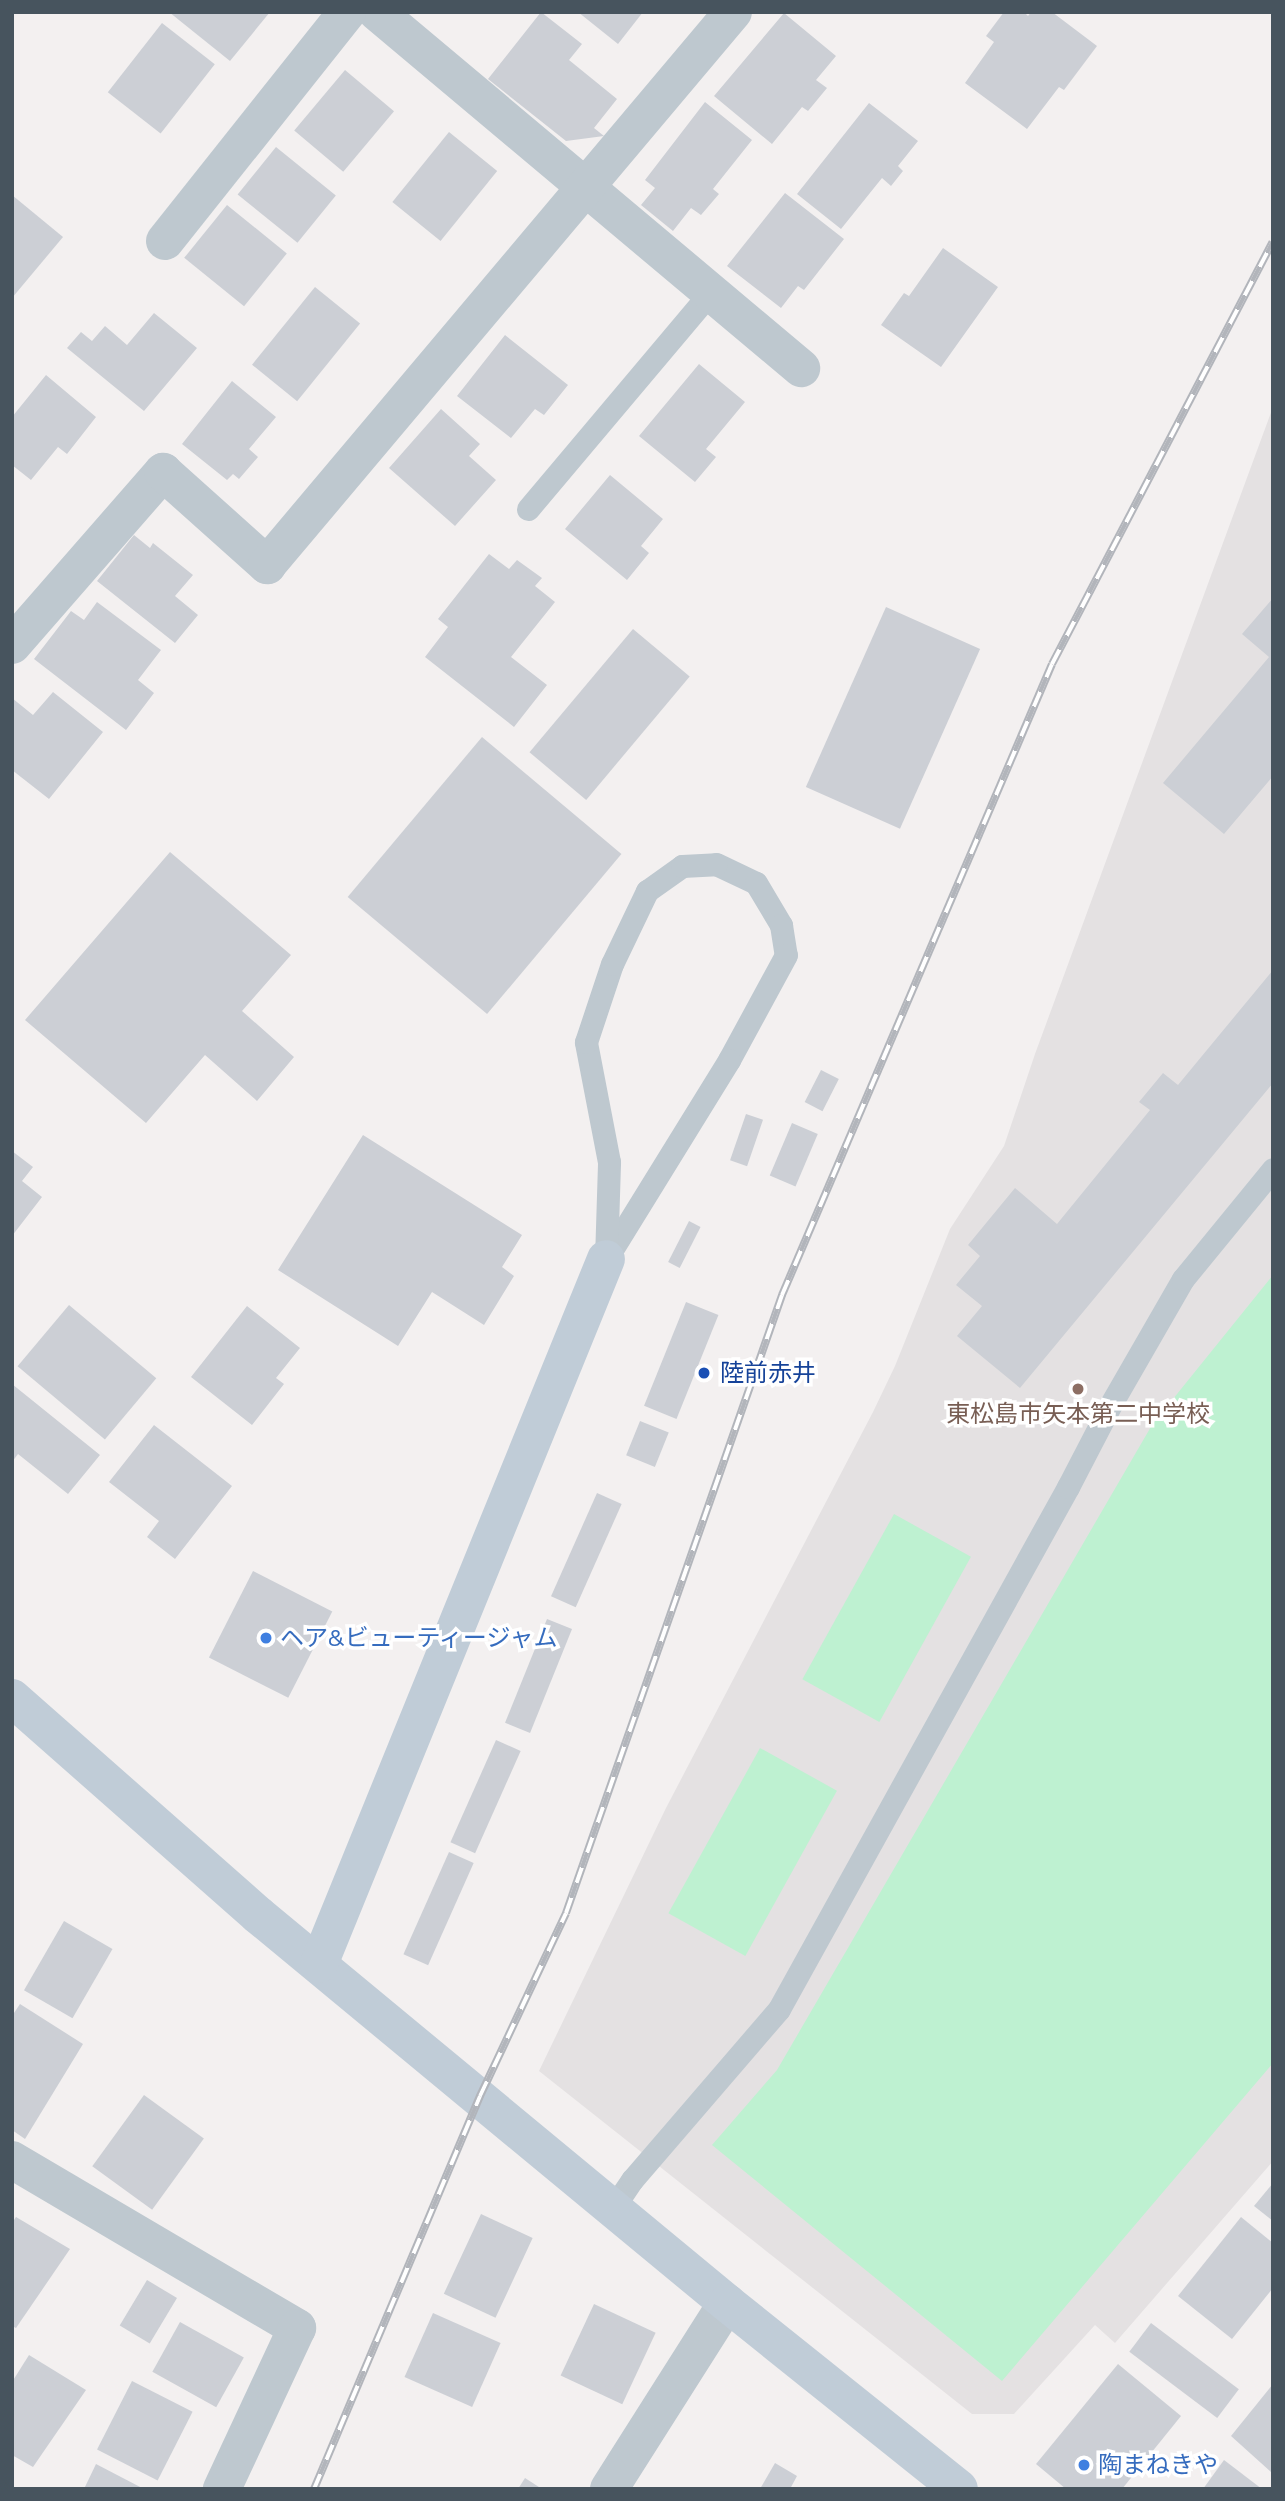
<!DOCTYPE html>
<html>
<head>
<meta charset="utf-8">
<style>
  body { margin:0 }
  #map { position:relative; width:1285px; height:2501px; overflow:hidden; background:#f3f0f0; font-family:"Titillium Web","Noto Sans JP",sans-serif }
  div>[style] { position:absolute }
  [style*='--x'] { left:calc(var(--x)*1px); top:calc(var(--y)*1px); width:calc(var(--w)*1px); rotate:calc(var(--a)*1deg) }
  .education>* { inset:0; background:#e4e1e2 }
  .green>* { inset:0; background:#bef1d1; transform-origin:0 0 }
  .building>* { inset:0; background:#cccfd5; transform-origin:0 0 }
  .lane>* { height:23px; margin:-11.5px; padding:0 11.5px; transform-origin:11.5px; border-radius:11.5px; background:#bec8cf }
  .street>* { height:38px; margin:-19px; padding:0 19px; transform-origin:19px; border-radius:19px; background:#bec8cf }
  .secondary>* { height:38px; margin:-19px; padding:0 19px; transform-origin:19px; border-radius:19px; background:#c0ccd7 }
  .rail>* { height:8px; margin-top:-4px; transform-origin:0; background:repeating-linear-gradient(90deg,#fff 0 16px,#b2b5bb 0 32px); box-sizing:border-box; border-block:2px solid #b2b5bb }
  .dots>* { width:19px; height:19px; translate:-50% -50%; box-sizing:border-box; border:4px solid #fff; border-radius:50% }
  span { translate:-50% -50%; white-space:nowrap; text-align:center; line-height:1.15; -webkit-text-stroke:7px #fff; paint-order:stroke }
  .transit-label { font-size:24px; color:#164399 }
  .left { translate:0 -50%; text-align:left }
  .education-label { font-size:24px; color:#785e54 }
  .shop-label { font-size:24px; color:#366cbe }
  .frame { position:absolute; inset:0; border:14px solid #47545e; pointer-events:none }
</style>
</head>
<body>
<div id="map">
  <div class="education">
    <i style="clip-path:polygon(1273px 407px,1273px 2161px,1115px 2343px,1095px 2325px,1014px 2414px,972px 2414px,539px 2071px,666px 1808px,873px 1412px,895px 1366px,950px 1229px,1004px 1146px,1035px 1054px)"></i>
  </div>
  <div class="green">
    <i style="clip-path:polygon(1273px 1275px,1273px 2063px,1002px 2381px,712px 2145px,777px 2070px,1152px 1425px)"></i>
    <i style="left:894px;top:1514px;width:88px;height:189px;rotate:29deg"></i>
    <i style="left:760px;top:1748px;width:88px;height:189px;rotate:29deg"></i>
  </div>
  <div class="building">
    <i style="clip-path:polygon(169px 12px,270px 12px,230px 61px)"></i>
    <i style="clip-path:polygon(541px 12px,582px 44px,569px 60px,617px 99px,594px 128px,604px 136px,566px 141px,488px 79px)"></i>
    <i style="clip-path:polygon(578px 12px,643px 12px,618px 44px)"></i>
    <i style="clip-path:polygon(1004px 12px,1024px 12px,1028px 16px,1031px 12px,1052px 12px,1097px 46px,1064px 90px,1059px 87px,1027px 129px,965px 83px,994px 42px,986px 36px)"></i>
    <i style="clip-path:polygon(784px 13px,836px 56px,816px 80px,827px 88px,808px 111px,802px 107px,772px 144px,714px 96px)"></i>
    <i style="left:162px;top:23px;width:67px;height:88px;rotate:38deg"></i>
    <i style="left:345px;top:70px;width:64px;height:79px;rotate:40deg"></i>
    <i style="clip-path:polygon(705px 102px,752px 140px,713px 189px,719px 194px,701px 215px,691px 208px,673px 231px,641px 205px,655px 188px,645px 180px)"></i>
    <i style="clip-path:polygon(869px 103px,918px 141px,898px 166px,903px 171px,891px 186px,882px 178px,841px 229px,797px 194px)"></i>
    <i style="left:449px;top:132px;width:62px;height:90px;rotate:39deg"></i>
    <i style="left:276px;top:147px;width:77px;height:61px;rotate:39deg"></i>
    <i style="clip-path:polygon(785px 193px,844px 239px,804px 290px,798px 286px,781px 308px,727px 266px)"></i>
    <i style="clip-path:polygon(12px 195px,63px 237px,12px 298px)"></i>
    <i style="left:227px;top:205px;width:77px;height:68px;rotate:39deg"></i>
    <i style="clip-path:polygon(943px 248px,998px 287px,941px 367px,881px 325px,904px 293px,909px 296px)"></i>
    <i style="left:315px;top:287px;width:58px;height:100px;rotate:39deg"></i>
    <i style="clip-path:polygon(154px 313px,197px 348px,144px 411px,67px 348px,81px 332px,92px 341px,105px 326px,127px 345px)"></i>
    <i style="clip-path:polygon(505px 335px,568px 385px,544px 415px,535px 409px,511px 438px,457px 396px)"></i>
    <i style="clip-path:polygon(699px 364px,745px 402px,706px 449px,716px 457px,695px 482px,639px 436px)"></i>
    <i style="clip-path:polygon(46px 375px,96px 417px,67px 454px,58px 447px,31px 480px,12px 465px,12px 417px)"></i>
    <i style="clip-path:polygon(232px 381px,276px 417px,249px 449px,258px 457px,239px 479px,233px 474px,227px 480px,182px 444px)"></i>
    <i style="clip-path:polygon(441px 409px,480px 444px,469px 456px,496px 480px,455px 526px,389px 468px)"></i>
    <i style="clip-path:polygon(610px 475px,663px 519px,641px 546px,649px 553px,627px 580px,565px 529px)"></i>
    <i style="clip-path:polygon(134px 535px,150px 548px,153px 543px,193px 575px,175px 596px,198px 615px,175px 643px,97px 581px)"></i>
    <i style="clip-path:polygon(489px 554px,509px 569px,517px 560px,542px 578px,535px 586px,555px 602px,511px 657px,547px 685px,514px 727px,425px 657px,448px 627px,438px 619px)"></i>
    <i style="clip-path:polygon(1273px 598px,1273px 776px,1224px 834px,1163px 783px,1269px 657px,1242px 634px)"></i>
    <i style="clip-path:polygon(97px 602px,161px 650px,138px 680px,154px 693px,126px 730px,34px 659px,71px 611px,84px 620px)"></i>
    <i style="left:886px;top:607px;width:103px;height:197px;rotate:24deg"></i>
    <i style="left:633px;top:629px;width:74px;height:161px;rotate:40deg"></i>
    <i style="clip-path:polygon(53px 692px,103px 732px,49px 799px,12px 770px,12px 698px,33px 715px)"></i>
    <i style="left:482px;top:737px;width:182px;height:209px;rotate:40deg"></i>
    <i style="clip-path:polygon(170px 852px,291px 955px,242px 1011px,294px 1057px,257px 1101px,205px 1055px,146px 1123px,25px 1020px)"></i>
    <i style="clip-path:polygon(1273px 970px,1273px 1083px,1020px 1388px,957px 1336px,982px 1306px,956px 1285px,980px 1256px,968px 1245px,1015px 1188px,1057px 1224px,1150px 1110px,1139px 1102px,1163px 1073px,1178px 1085px)"></i>
    <i style="left:821px;top:1070px;width:20px;height:36px;rotate:27deg"></i>
    <i style="left:746px;top:1114px;width:18px;height:49px;rotate:19deg"></i>
    <i style="left:792px;top:1123px;width:28px;height:57px;rotate:23deg"></i>
    <i style="clip-path:polygon(363px 1135px,522px 1235px,502px 1267px,514px 1276px,484px 1325px,432px 1292px,398px 1346px,278px 1270px)"></i>
    <i style="clip-path:polygon(12px 1151px,33px 1167px,22px 1181px,42px 1197px,12px 1236px)"></i>
    <i style="left:689px;top:1221px;width:13px;height:46px;rotate:27deg"></i>
    <i style="left:686px;top:1302px;width:35px;height:112px;rotate:22deg"></i>
    <i style="left:69px;top:1305px;width:114px;height:80px;rotate:40deg"></i>
    <i style="clip-path:polygon(247px 1306px,300px 1348px,276px 1378px,284px 1384px,252px 1425px,191px 1377px)"></i>
    <i style="clip-path:polygon(12px 1384px,100px 1455px,68px 1494px,18px 1454px,12px 1462px)"></i>
    <i style="left:640px;top:1421px;width:31px;height:37px;rotate:22deg"></i>
    <i style="clip-path:polygon(154px 1425px,232px 1486px,175px 1559px,147px 1537px,159px 1521px,109px 1482px)"></i>
    <i style="left:597px;top:1493px;width:27px;height:113px;rotate:24deg"></i>
    <i style="left:253px;top:1571px;width:89px;height:97px;rotate:27deg"></i>
    <i style="left:547px;top:1619px;width:27px;height:112px;rotate:22deg"></i>
    <i style="left:496px;top:1740px;width:27px;height:112px;rotate:24deg"></i>
    <i style="left:449px;top:1852px;width:27px;height:112px;rotate:24deg"></i>
    <i style="left:64px;top:1921px;width:56px;height:80px;rotate:30deg"></i>
    <i style="clip-path:polygon(20px 2004px,83px 2044px,25px 2139px,12px 2130px,12px 2016px)"></i>
    <i style="left:144px;top:2095px;width:74px;height:88px;rotate:36deg"></i>
    <i style="clip-path:polygon(1273px 2183px,1273px 2221px,1254px 2206px)"></i>
    <i style="left:481px;top:2214px;width:57px;height:88px;rotate:25deg"></i>
    <i style="clip-path:polygon(16px 2217px,70px 2249px,16px 2328px,12px 2326px,12px 2223px)"></i>
    <i style="clip-path:polygon(1241px 2217px,1273px 2243px,1273px 2288px,1232px 2339px,1178px 2296px)"></i>
    <i style="left:147px;top:2280px;width:35px;height:53px;rotate:31deg"></i>
    <i style="left:594px;top:2304px;width:68px;height:79px;rotate:25deg"></i>
    <i style="left:433px;top:2313px;width:74px;height:70px;rotate:24deg"></i>
    <i style="left:180px;top:2322px;width:73px;height:57px;rotate:29deg"></i>
    <i style="left:1151px;top:2323px;width:110px;height:36px;rotate:37deg"></i>
    <i style="clip-path:polygon(29px 2355px,86px 2390px,33px 2467px,12px 2455px,12px 2382px)"></i>
    <i style="clip-path:polygon(1118px 2364px,1181px 2416px,1122px 2489px,1066px 2489px,1036px 2464px)"></i>
    <i style="left:132px;top:2381px;width:68px;height:77px;rotate:27deg"></i>
    <i style="clip-path:polygon(1273px 2384px,1273px 2469px,1271px 2472px,1231px 2436px)"></i>
    <i style="clip-path:polygon(1224px 2460px,1262px 2489px,1203px 2489px)"></i>
    <i style="clip-path:polygon(775px 2463px,797px 2476px,790px 2489px,760px 2489px)"></i>
    <i style="clip-path:polygon(96px 2464px,144px 2489px,84px 2489px)"></i>
    <i style="clip-path:polygon(525px 2478px,542px 2489px,518px 2489px)"></i>
  </div>
  <div class="lane">
    <i style="--x:528;--y:509;--w:284;--a:-49.9"></i>
    <i style="--x:716;--y:864;--w:44;--a:25.4"></i>
    <i style="--x:756;--y:883;--w:49;--a:59.2"></i>
    <i style="--x:781;--y:925;--w:30;--a:81"></i>
    <i style="--x:786;--y:955;--w:119;--a:118.5"></i>
    <i style="--x:729;--y:1060;--w:234;--a:121.7"></i>
    <i style="--x:606;--y:1259;--w:97;--a:-88.2"></i>
    <i style="--x:609;--y:1162;--w:122;--a:-100.9"></i>
    <i style="--x:586;--y:1042;--w:82;--a:-71.6"></i>
    <i style="--x:612;--y:964;--w:81;--a:-64.4"></i>
    <i style="--x:647;--y:891;--w:43;--a:-35.5"></i>
    <i style="--x:682;--y:866;--w:34;--a:-3"></i>
    <i style="--x:613;--y:2208;--w:34;--a:-56"></i>
    <i style="--x:632;--y:2180;--w:225;--a:-49.3"></i>
    <i style="--x:779;--y:2009;--w:597;--a:-61.03"></i>
    <i style="--x:1068;--y:1487;--w:93;--a:-62.6"></i>
    <i style="--x:1111;--y:1404;--w:144;--a:-60.1"></i>
    <i style="--x:1183;--y:1279;--w:142;--a:-50.7"></i>
  </div>
  <div class="street">
    <i style="--x:377;--y:12;--w:554;--a:40.02"></i>
    <i style="--x:165;--y:241;--w:293;--a:-51.5"></i>
    <i style="--x:12;--y:645;--w:230;--a:-48.9"></i>
    <i style="--x:163;--y:472;--w:140;--a:41.8"></i>
    <i style="--x:267;--y:565;--w:723;--a:-49.88"></i>
    <i style="--x:12;--y:2160;--w:331;--a:30.5"></i>
    <i style="--x:297;--y:2328;--w:178;--a:115"></i>
    <i style="--x:609;--y:2489;--w:220;--a:-57.6"></i>
  </div>
  <div class="secondary">
    <i style="--x:12;--y:1698;--w:328;--a:41.4"></i>
    <i style="--x:258;--y:1915;--w:609;--a:39.6"></i>
    <i style="--x:727;--y:2303;--w:297;--a:38.7"></i>
    <i style="--x:319;--y:1964;--w:761;--a:-67.85"></i>
  </div>
  <div class="rail">
    <i style="--x:314;--y:2489;--w:427;--a:-67.1"></i>
    <i style="--x:480;--y:2096;--w:202;--a:-64.8"></i>
    <i style="--x:566;--y:1913;--w:655;--a:-70.73"></i>
    <i style="--x:782;--y:1295;--w:686;--a:-66.83"></i>
    <i style="--x:1052;--y:664;--w:476;--a:-62.4"></i>
  </div>
  <div class="dots">
    <i style="left:704px;top:1373px;background:#1a4fb4"></i>
    <i style="left:1078px;top:1389px;background:#8d6e63"></i>
    <i style="left:266px;top:1638px;background:#3f7fe0"></i>
    <i style="left:1084px;top:2465px;background:#3f7fe0"></i>
  </div>
  <div class="transit-label">
    <span class="left" style="left:720px;top:1373px">陸前赤井</span>
  </div>
  <div class="education-label">
    <span style="left:1078px;top:1414px">東松島市矢本第二中学校</span>
  </div>
  <div class="shop-label">
    <span class="left" style="left:280px;top:1638px">ヘア&amp;ビューティージャム</span>
    <span class="left" style="left:1098px;top:2465px">陶まねきや</span>
  </div>
  <div class="frame"></div>
</div>
</body>
</html>
